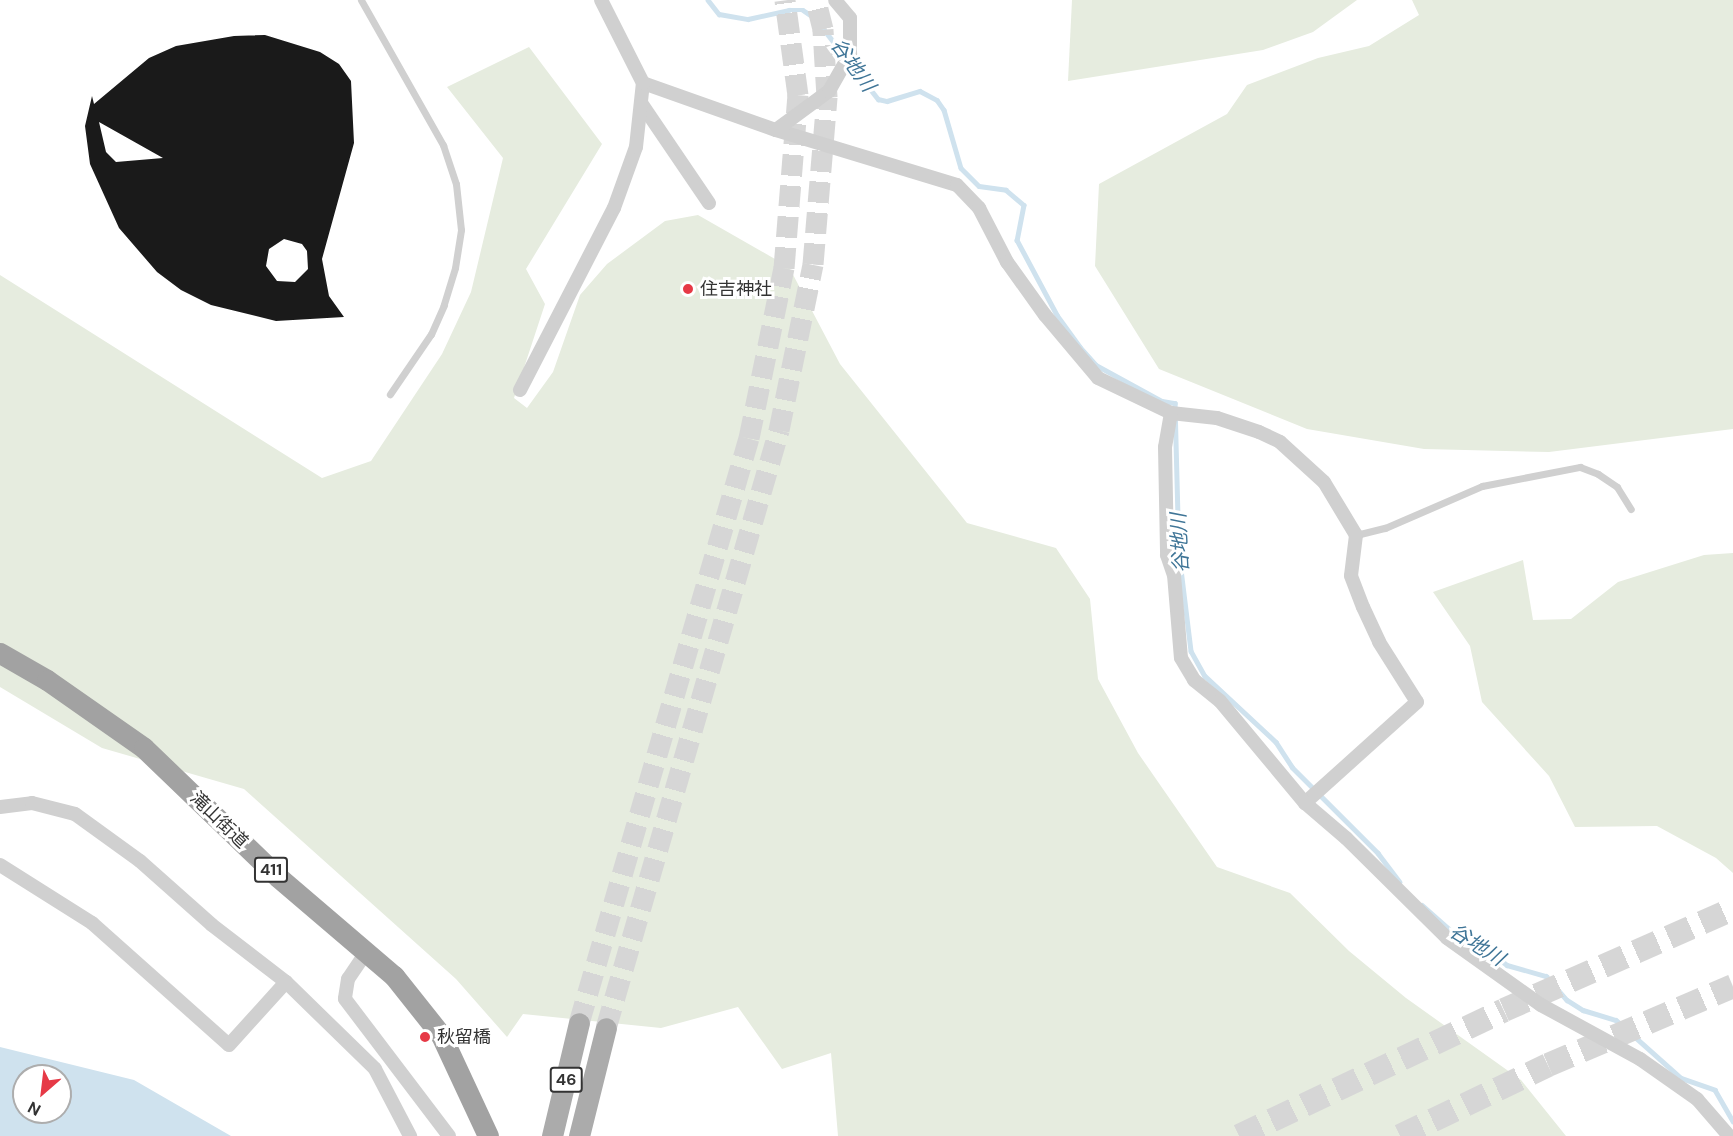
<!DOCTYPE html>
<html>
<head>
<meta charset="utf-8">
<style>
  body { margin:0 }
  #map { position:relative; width:1733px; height:1136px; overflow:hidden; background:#fff; font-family:"DM Sans","Noto Sans JP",sans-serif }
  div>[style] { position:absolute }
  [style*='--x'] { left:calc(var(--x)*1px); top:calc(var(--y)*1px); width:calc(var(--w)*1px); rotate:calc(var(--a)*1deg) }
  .green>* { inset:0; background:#e6ecdf }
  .water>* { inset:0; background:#cfe2ee }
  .stream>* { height:4.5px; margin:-2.25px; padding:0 2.25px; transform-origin:2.25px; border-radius:2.25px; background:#cfe2ee }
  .building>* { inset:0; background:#1a1a1a }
  .primary-tunnel>* { height:21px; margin-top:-10.5px; transform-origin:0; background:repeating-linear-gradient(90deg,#d6d6d6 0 21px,transparent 0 31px) }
  .motorway-tunnel>* { height:24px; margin-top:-12px; transform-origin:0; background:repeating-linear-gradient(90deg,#d6d6d6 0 24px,transparent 0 36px) }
  .service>* { height:7px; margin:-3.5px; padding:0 3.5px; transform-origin:3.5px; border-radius:3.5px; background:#d0d0d0 }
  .minor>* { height:14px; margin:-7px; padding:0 7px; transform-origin:7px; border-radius:7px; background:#d0d0d0 }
  .primary>* { height:21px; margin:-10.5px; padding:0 10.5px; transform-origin:10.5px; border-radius:10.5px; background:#ababab }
  .trunk>* { height:21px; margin:-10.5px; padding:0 10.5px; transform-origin:10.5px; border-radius:10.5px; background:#a2a2a2 }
  .dots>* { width:16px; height:16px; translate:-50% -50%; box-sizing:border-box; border:3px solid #fff; border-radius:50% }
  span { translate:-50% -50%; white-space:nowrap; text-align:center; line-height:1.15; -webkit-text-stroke:6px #fff; paint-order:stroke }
  .shield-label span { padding:2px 4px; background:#fff; border:2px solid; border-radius:4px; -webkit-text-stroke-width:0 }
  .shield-label { font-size:16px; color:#333; font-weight:700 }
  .poi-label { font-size:18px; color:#333 }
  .left { translate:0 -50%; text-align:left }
  .street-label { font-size:18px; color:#333 }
  .water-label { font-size:20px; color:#3f7597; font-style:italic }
  .north { position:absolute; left:12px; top:1064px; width:60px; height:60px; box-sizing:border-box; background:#fff; border:2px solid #adadad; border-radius:50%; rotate:208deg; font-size:16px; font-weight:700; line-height:24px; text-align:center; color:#333 }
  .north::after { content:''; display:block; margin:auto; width:21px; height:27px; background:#e63946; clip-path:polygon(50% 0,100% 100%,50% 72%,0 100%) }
</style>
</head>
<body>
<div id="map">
  <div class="green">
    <i style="clip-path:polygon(1072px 0,1357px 0,1313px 32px,1263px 50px,1068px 81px)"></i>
    <i style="clip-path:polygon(1412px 0,1733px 0,1733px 429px,1549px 452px,1424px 449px,1307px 429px,1159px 369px,1095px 266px,1099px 184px,1227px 114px,1247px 85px,1318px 58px,1369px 46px,1419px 15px)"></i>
    <i style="clip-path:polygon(529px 47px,602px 144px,526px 269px,545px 304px,514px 398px,527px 408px,553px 372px,580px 295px,607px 264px,665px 221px,698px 215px,789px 267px,840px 364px,967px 523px,1056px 548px,1090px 599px,1098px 679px,1138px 753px,1217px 867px,1290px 893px,1349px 951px,1406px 998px,1521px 1080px,1566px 1136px,838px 1136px,831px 1053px,782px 1069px,738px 1007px,661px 1028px,523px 1014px,507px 1037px,456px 979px,244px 789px,102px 748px,0 687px,0 275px,322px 478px,371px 461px,442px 354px,471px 292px,503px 158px,447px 87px)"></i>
    <i style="clip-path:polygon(1733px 553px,1733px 873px,1716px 858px,1657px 826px,1575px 827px,1549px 776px,1482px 702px,1470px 646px,1433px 592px,1523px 560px,1533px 620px,1571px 619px,1618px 582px,1704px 555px)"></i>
  </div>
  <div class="water">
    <i style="clip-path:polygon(evenodd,0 1047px,134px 1080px,231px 1136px,0 1136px,0 1047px,24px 1076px,60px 1076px,60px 1112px,24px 1112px,24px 1076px)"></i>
  </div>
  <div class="stream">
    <i style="--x:708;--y:0;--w:18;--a:52"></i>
    <i style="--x:719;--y:14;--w:29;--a:10"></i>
    <i style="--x:748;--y:19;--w:42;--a:-12.4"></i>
    <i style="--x:789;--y:10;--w:14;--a:0"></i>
    <i style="--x:803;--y:10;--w:14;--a:34"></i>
    <i style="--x:815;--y:18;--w:103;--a:52.1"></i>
    <i style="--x:878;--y:99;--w:9;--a:13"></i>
    <i style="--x:887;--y:101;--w:34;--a:-17"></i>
    <i style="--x:920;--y:91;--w:19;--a:28"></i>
    <i style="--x:937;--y:100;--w:12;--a:55"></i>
    <i style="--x:944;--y:110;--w:60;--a:73.7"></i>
    <i style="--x:961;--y:168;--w:25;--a:45"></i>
    <i style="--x:979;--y:186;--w:27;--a:8"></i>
    <i style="--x:1006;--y:190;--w:23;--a:40"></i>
    <i style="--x:1024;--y:205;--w:36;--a:101"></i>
    <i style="--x:1017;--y:240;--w:85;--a:61.9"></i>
    <i style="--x:1057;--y:315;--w:39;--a:54"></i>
    <i style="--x:1080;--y:347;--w:24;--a:48"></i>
    <i style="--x:1096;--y:365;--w:75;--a:28.6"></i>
    <i style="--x:1162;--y:401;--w:13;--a:9"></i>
    <i style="--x:1175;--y:403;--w:150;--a:88.5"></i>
    <i style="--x:1179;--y:553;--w:99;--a:83"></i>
    <i style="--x:1191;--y:651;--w:29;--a:61"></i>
    <i style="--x:1205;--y:676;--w:97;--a:42.9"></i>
    <i style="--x:1276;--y:742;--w:30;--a:57"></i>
    <i style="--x:1292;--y:767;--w:122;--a:45"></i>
    <i style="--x:1378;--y:853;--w:36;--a:53"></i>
    <i style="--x:1422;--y:905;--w:47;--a:41.5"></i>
    <i style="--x:1457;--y:936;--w:31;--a:22"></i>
    <i style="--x:1486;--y:948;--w:27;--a:39"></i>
    <i style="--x:1507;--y:965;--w:41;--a:15.8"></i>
    <i style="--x:1546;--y:976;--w:32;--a:49"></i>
    <i style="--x:1567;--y:1000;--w:19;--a:32"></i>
    <i style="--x:1583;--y:1010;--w:34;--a:17"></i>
    <i style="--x:1616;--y:1020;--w:87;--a:41.7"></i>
    <i style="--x:1681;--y:1078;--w:36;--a:19"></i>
    <i style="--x:1715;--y:1090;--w:36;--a:60"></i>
  </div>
  <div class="building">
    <i style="clip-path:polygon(evenodd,265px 35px,320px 52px,339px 64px,351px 81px,354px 143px,322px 259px,329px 296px,344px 317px,276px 321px,211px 305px,181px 290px,157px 272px,119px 228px,90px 164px,85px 126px,92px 96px,94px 104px,149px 58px,176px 46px,234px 36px,265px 35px,99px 122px,163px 158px,116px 162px,106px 152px,99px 122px,265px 35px,284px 239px,302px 244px,307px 251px,308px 269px,295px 282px,277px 281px,266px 266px,269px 249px,284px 239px)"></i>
  </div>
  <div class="primary-tunnel">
    <i style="--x:579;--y:1023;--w:609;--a:-73.8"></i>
    <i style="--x:749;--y:438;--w:174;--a:-78.4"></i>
    <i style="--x:784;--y:268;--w:174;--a:-85.4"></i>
    <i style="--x:798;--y:95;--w:96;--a:-97.8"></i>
    <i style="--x:606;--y:1028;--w:623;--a:-73.86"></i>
    <i style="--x:779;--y:430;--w:169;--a:-78.4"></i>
    <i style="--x:813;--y:264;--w:168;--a:-85.2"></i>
    <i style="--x:827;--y:97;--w:68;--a:-93.4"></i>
    <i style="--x:823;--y:29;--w:30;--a:-104"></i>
  </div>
  <div class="motorway-tunnel">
    <i style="--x:1239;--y:1136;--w:293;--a:-25.4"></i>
    <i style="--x:1504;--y:1010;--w:250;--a:-23.8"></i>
    <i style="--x:1400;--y:1136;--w:164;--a:-25.6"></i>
    <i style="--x:1548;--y:1065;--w:201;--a:-23.1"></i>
  </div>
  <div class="service">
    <i style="--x:361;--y:0;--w:167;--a:60.5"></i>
    <i style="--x:443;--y:145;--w:41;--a:71.6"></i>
    <i style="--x:456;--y:184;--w:46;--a:83.8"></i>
    <i style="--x:461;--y:230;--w:38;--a:99"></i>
    <i style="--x:455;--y:268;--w:39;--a:107"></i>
    <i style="--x:444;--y:305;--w:32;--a:114"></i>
    <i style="--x:431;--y:334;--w:73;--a:124.3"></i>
    <i style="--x:1356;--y:535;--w:30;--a:-14"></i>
    <i style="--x:1385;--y:528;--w:106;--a:-23.4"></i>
    <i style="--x:1482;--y:486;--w:100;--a:-11"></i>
    <i style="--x:1580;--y:467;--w:19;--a:21"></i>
    <i style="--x:1598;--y:474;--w:23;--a:34"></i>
    <i style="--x:1617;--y:487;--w:26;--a:58"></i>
  </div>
  <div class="minor">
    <i style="--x:643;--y:83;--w:141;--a:19.5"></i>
    <i style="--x:776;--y:130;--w:189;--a:16.9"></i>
    <i style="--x:957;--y:185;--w:32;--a:46"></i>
    <i style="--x:979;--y:208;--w:61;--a:62.6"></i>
    <i style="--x:1007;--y:262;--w:65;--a:54.4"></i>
    <i style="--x:1045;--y:315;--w:82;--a:49.9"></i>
    <i style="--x:1098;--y:378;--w:81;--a:25.6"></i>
    <i style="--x:1171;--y:413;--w:46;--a:6.2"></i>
    <i style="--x:1217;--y:418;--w:44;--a:18.4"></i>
    <i style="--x:1259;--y:432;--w:23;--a:25"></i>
    <i style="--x:1280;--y:442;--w:59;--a:42.3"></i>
    <i style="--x:1324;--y:482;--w:62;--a:58.9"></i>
    <i style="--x:1356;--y:535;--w:41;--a:97"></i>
    <i style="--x:1351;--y:576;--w:33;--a:69"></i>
    <i style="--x:1363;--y:607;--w:38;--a:65"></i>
    <i style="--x:1379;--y:642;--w:71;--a:57.7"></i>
    <i style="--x:1417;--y:702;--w:151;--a:138"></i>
    <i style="--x:641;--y:103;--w:121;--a:55.8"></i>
    <i style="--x:776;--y:130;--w:66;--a:-36.3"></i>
    <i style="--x:829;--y:91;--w:43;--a:-60.4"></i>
    <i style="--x:850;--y:54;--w:36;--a:-90"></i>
    <i style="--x:850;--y:18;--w:23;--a:-130"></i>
    <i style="--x:520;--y:390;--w:205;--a:-62.7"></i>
    <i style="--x:614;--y:208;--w:65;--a:-70.2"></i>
    <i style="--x:636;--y:147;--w:64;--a:-83.8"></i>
    <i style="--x:643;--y:83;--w:93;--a:-116.8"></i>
    <i style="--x:1171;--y:413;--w:35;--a:100"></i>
    <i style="--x:1165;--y:447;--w:108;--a:88.9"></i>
    <i style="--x:1167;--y:555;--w:21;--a:71"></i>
    <i style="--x:1174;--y:575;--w:83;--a:85.2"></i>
    <i style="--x:1181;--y:658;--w:26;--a:59"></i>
    <i style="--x:1194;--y:680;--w:33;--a:39"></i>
    <i style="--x:1220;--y:701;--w:133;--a:50.2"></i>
    <i style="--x:1305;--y:803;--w:54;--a:40.5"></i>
    <i style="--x:1346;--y:838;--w:142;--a:44.7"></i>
    <i style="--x:1447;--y:938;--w:115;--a:35.5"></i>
    <i style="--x:1541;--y:1005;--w:113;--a:28.6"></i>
    <i style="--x:1640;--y:1059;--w:70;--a:35.1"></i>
    <i style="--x:1697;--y:1099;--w:49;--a:49.1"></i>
    <i style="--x:0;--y:807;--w:32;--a:-7"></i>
    <i style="--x:32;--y:803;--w:44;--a:14.3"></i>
    <i style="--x:75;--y:814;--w:80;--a:35.9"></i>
    <i style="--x:140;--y:861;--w:96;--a:41.6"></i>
    <i style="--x:212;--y:925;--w:93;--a:37.6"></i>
    <i style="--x:286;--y:982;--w:124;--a:44.3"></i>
    <i style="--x:375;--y:1069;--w:76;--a:62.4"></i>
    <i style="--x:0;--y:865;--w:109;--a:32.2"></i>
    <i style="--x:92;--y:923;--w:183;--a:41.7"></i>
    <i style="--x:229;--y:1045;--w:85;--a:-47.9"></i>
    <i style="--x:367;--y:951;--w:34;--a:124"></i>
    <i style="--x:348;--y:979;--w:20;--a:99"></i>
    <i style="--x:345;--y:999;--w:172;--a:52.8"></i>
  </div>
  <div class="primary">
    <i style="--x:552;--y:1136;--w:116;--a:-76.6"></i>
    <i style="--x:579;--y:1136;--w:111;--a:-76"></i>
  </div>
  <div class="trunk">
    <i style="--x:0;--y:653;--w:54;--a:29.9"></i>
    <i style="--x:47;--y:680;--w:118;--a:35"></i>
    <i style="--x:144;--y:748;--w:186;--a:43.9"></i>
    <i style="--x:278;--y:877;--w:153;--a:40.5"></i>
    <i style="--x:394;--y:976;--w:75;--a:51.5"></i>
    <i style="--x:441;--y:1035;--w:111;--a:65"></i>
  </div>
  <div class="dots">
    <i style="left:688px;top:289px;background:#e63946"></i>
    <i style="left:425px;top:1037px;background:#e63946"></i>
  </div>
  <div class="shield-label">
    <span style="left:271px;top:870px">411</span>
    <span style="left:566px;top:1080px">46</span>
  </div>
  <div class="poi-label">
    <span class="left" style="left:700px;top:289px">住吉神社</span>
    <span class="left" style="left:437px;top:1037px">秋留橋</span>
  </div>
  <div class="street-label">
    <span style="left:219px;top:820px;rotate:44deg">滝山街道</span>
  </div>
  <div class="water-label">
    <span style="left:853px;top:65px;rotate:54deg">谷地川</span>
    <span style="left:1180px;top:543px;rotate:-93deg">谷地川</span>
    <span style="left:1477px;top:945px;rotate:32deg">谷地川</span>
  </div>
  <div class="north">N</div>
</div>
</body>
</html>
